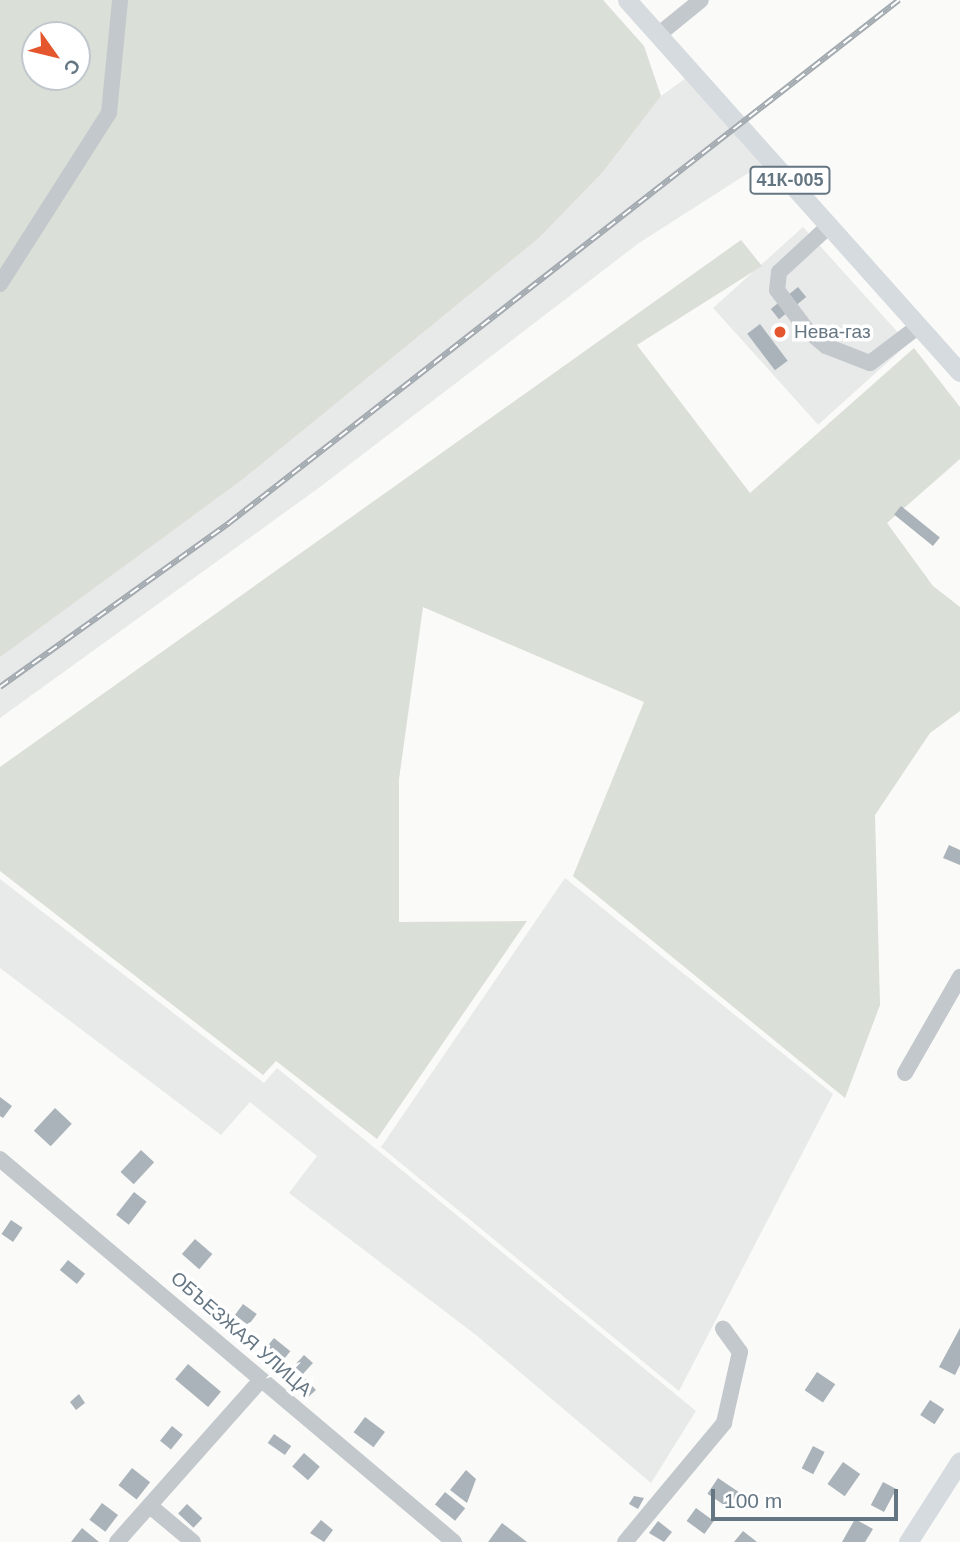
<!DOCTYPE html>
<html>
<head>
<meta charset="utf-8">
<style>
  body { margin:0 }
  #map { position:relative; width:960px; height:1542px; overflow:hidden; background:#fafaf8; font-family:Helvetica,sans-serif }
  div>[style] { position:absolute }
  [style*='--x'] { left:calc(var(--x)*1px); top:calc(var(--y)*1px); width:calc(var(--w)*1px); rotate:calc(var(--a)*1deg) }
  .built>* { inset:0; background:#e8e9e9; transform-origin:0 0 }
  .green>* { inset:0; background:#dadfd7 }
  .building>* { inset:0; background:#aab3b9; transform-origin:0 0 }
  .minor>* { height:16px; margin:-8px; padding:0 8px; transform-origin:8px; border-radius:8px; background:#c3c8cc }
  .major>* { height:19px; margin:-9.5px; padding:0 9.5px; transform-origin:9.5px; border-radius:9.5px; background:#d6dbdf }
  .rail>* { height:6px; margin-top:-3px; transform-origin:0; background:repeating-linear-gradient(90deg,#fff 0 10px,#a2aab0 0 20px); box-sizing:border-box; border-block:2px solid #a2aab0 }
  .dots>* { width:19px; height:19px; translate:-50% -50%; box-sizing:border-box; border:4px solid #fff; border-radius:50% }
  span { translate:-50% -50%; white-space:nowrap; text-align:center; line-height:1.15; -webkit-text-stroke:7px #fff; paint-order:stroke }
  .shield-label span { padding:2px 5px; background:#fff; border:2px solid; border-radius:5px; -webkit-text-stroke-width:0 }
  .shield-label { font-size:18px; color:#657683; font-weight:700 }
  .poi-label { font-size:19px; color:#657683 }
  .left { translate:0 -50%; text-align:left }
  .street-label { font-size:19px; color:#657683 }
  .north { position:absolute; left:21px; top:21px; width:70px; height:70px; box-sizing:border-box; background:#fff; border:2px solid #c1c8cd; border-radius:50%; rotate:124deg; font-size:19px; font-weight:700; line-height:28px; text-align:center; color:#657683 }
  .north::after { content:''; display:block; margin:auto; width:24px; height:32px; background:#e4572e; clip-path:polygon(50% 0,100% 100%,50% 72%,0 100%) }
  .scale { position:absolute; left:711px; top:1489px; width:187px; height:32px; box-sizing:border-box; border:4px solid #657683; border-top:0; padding-left:9px; font-size:21px; line-height:24px; white-space:nowrap; color:#657683; -webkit-text-stroke:5px #fff; paint-order:stroke }
</style>
</head>
<body>
<div id="map">
  <div class="built">
    <i style="clip-path:polygon(693px 73px,775px 156px,639px 243px,320px 487px,0 718px,0 656px,242px 480px,539px 238px,603px 172px,661px 96px)"></i>
    <i style="left:803px;top:227px;width:157px;height:121px;rotate:48deg"></i>
    <i style="clip-path:polygon(565px 878px,833px 1094px,679px 1391px,381px 1147px)"></i>
    <i style="clip-path:polygon(0 879px,264px 1083px,277px 1068px,696px 1411px,651px 1483px,476px 1335px,289px 1193px,317px 1156px,250px 1102px,221px 1135px,0 968px)"></i>
  </div>
  <div class="green">
    <i style="clip-path:polygon(evenodd,0 0,603px 0,644px 46px,661px 96px,603px 172px,539px 238px,242px 480px,0 657px,0 0,35px 35px,77px 35px,77px 77px,35px 77px,35px 35px)"></i>
    <i style="clip-path:polygon(741px 240px,762px 266px,637px 345px,750px 493px,914px 348px,960px 407px,960px 459px,887px 523px,933px 586px,960px 607px,960px 711px,930px 733px,875px 815px,880px 1005px,845px 1098px,573px 876px,644px 702px,423px 607px,399px 779px,399px 922px,527px 921px,377px 1139px,276px 1061px,263px 1075px,0 871px,0 767px)"></i>
  </div>
  <div class="building">
    <i style="left:798px;top:287px;width:13px;height:35px;rotate:51deg"></i>
    <i style="left:760px;top:324px;width:46px;height:16px;rotate:53deg"></i>
    <i style="left:901px;top:506px;width:50px;height:11px;rotate:39deg"></i>
    <i style="clip-path:polygon(949px 845px,960px 850px,960px 865px,943px 858px)"></i>
    <i style="clip-path:polygon(0 1097px,12px 1106px,3px 1118px,0 1116px)"></i>
    <i style="left:55px;top:1108px;width:23px;height:31px;rotate:43deg"></i>
    <i style="left:141px;top:1150px;width:18px;height:30px;rotate:43deg"></i>
    <i style="left:134px;top:1192px;width:16px;height:29px;rotate:38deg"></i>
    <i style="left:11px;top:1220px;width:14px;height:17px;rotate:34deg"></i>
    <i style="left:195px;top:1239px;width:23px;height:20px;rotate:41deg"></i>
    <i style="left:68px;top:1260px;width:22px;height:13px;rotate:39deg"></i>
    <i style="left:243px;top:1304px;width:17px;height:14px;rotate:36deg"></i>
    <i style="clip-path:polygon(960px 1328px,960px 1365px,955px 1375px,939px 1367px)"></i>
    <i style="left:274px;top:1338px;width:21px;height:18px;rotate:39deg"></i>
    <i style="left:304px;top:1355px;width:12px;height:23px;rotate:42deg"></i>
    <i style="left:188px;top:1364px;width:43px;height:20px;rotate:40deg"></i>
    <i style="left:817px;top:1372px;width:22px;height:22px;rotate:34deg"></i>
    <i style="left:303px;top:1376px;width:19px;height:10px;rotate:47deg"></i>
    <i style="clip-path:polygon(79px 1394px,85px 1403px,76px 1410px,70px 1402px)"></i>
    <i style="left:930px;top:1400px;width:17px;height:18px;rotate:33deg"></i>
    <i style="left:365px;top:1417px;width:25px;height:19px;rotate:37deg"></i>
    <i style="left:172px;top:1426px;width:14px;height:19px;rotate:39deg"></i>
    <i style="left:274px;top:1434px;width:21px;height:11px;rotate:35deg"></i>
    <i style="left:813px;top:1446px;width:13px;height:25px;rotate:27deg"></i>
    <i style="left:304px;top:1453px;width:21px;height:18px;rotate:41deg"></i>
    <i style="left:843px;top:1462px;width:21px;height:27px;rotate:35deg"></i>
    <i style="left:132px;top:1468px;width:23px;height:22px;rotate:38deg"></i>
    <i style="clip-path:polygon(466px 1470px,476px 1479px,467px 1503px,450px 1490px)"></i>
    <i style="left:718px;top:1478px;width:25px;height:19px;rotate:34deg"></i>
    <i style="left:883px;top:1482px;width:15px;height:26px;rotate:28deg"></i>
    <i style="left:445px;top:1492px;width:26px;height:16px;rotate:39deg"></i>
    <i style="clip-path:polygon(634px 1496px,644px 1498px,638px 1509px,629px 1504px)"></i>
    <i style="left:102px;top:1503px;width:20px;height:21px;rotate:37deg"></i>
    <i style="left:187px;top:1504px;width:21px;height:13px;rotate:43deg"></i>
    <i style="left:696px;top:1508px;width:22px;height:16px;rotate:36deg"></i>
    <i style="clip-path:polygon(855px 1519px,873px 1529px,865px 1542px,842px 1542px)"></i>
    <i style="clip-path:polygon(321px 1520px,333px 1530px,324px 1542px,310px 1533px)"></i>
    <i style="clip-path:polygon(658px 1521px,672px 1532px,664px 1542px,649px 1533px)"></i>
    <i style="clip-path:polygon(502px 1523px,527px 1542px,488px 1542px)"></i>
    <i style="clip-path:polygon(82px 1528px,99px 1542px,71px 1542px)"></i>
    <i style="clip-path:polygon(743px 1531px,757px 1542px,734px 1542px)"></i>
  </div>
  <div class="minor">
    <i style="--x:658;--y:35;--w:55;--a:-39.1"></i>
    <i style="--x:830;--y:225;--w:69;--a:137.3"></i>
    <i style="--x:779;--y:272;--w:18;--a:96"></i>
    <i style="--x:777;--y:290;--w:50;--a:53.1"></i>
    <i style="--x:807;--y:330;--w:25;--a:40"></i>
    <i style="--x:826;--y:346;--w:47;--a:21.1"></i>
    <i style="--x:870;--y:363;--w:61;--a:-37.1"></i>
    <i style="--x:0;--y:284;--w:203;--a:-57.5"></i>
    <i style="--x:109;--y:113;--w:114;--a:-84.4"></i>
    <i style="--x:905;--y:1073;--w:111;--a:-60.2"></i>
    <i style="--x:0;--y:1159;--w:594;--a:40.15"></i>
    <i style="--x:150;--y:1506;--w:56;--a:39.9"></i>
    <i style="--x:117;--y:1542;--w:217;--a:-48.4"></i>
    <i style="--x:625;--y:1542;--w:155;--a:-50.2"></i>
    <i style="--x:724;--y:1423;--w:73;--a:-77.3"></i>
    <i style="--x:740;--y:1352;--w:29;--a:-126"></i>
  </div>
  <div class="major">
    <i style="--x:627;--y:0;--w:499;--a:48.2"></i>
    <i style="--x:908;--y:1542;--w:96;--a:-57.3"></i>
  </div>
  <div class="rail">
    <i style="--x:0;--y:687;--w:282;--a:-35.6"></i>
    <i style="--x:229;--y:523;--w:850;--a:-37.98"></i>
  </div>
  <div class="dots">
    <i style="left:780px;top:332px;background:#e4572e"></i>
  </div>
  <div class="shield-label">
    <span style="left:790px;top:180px">41К-005</span>
  </div>
  <div class="poi-label">
    <span class="left" style="left:794px;top:332px">Нева-газ</span>
  </div>
  <div class="street-label">
    <span style="left:241px;top:1334px;rotate:41deg">ОБЪЕЗЖАЯ УЛИЦА</span>
  </div>
  <div class="north">С</div>
  <div class="scale">100 m</div>
</div>
</body>
</html>
